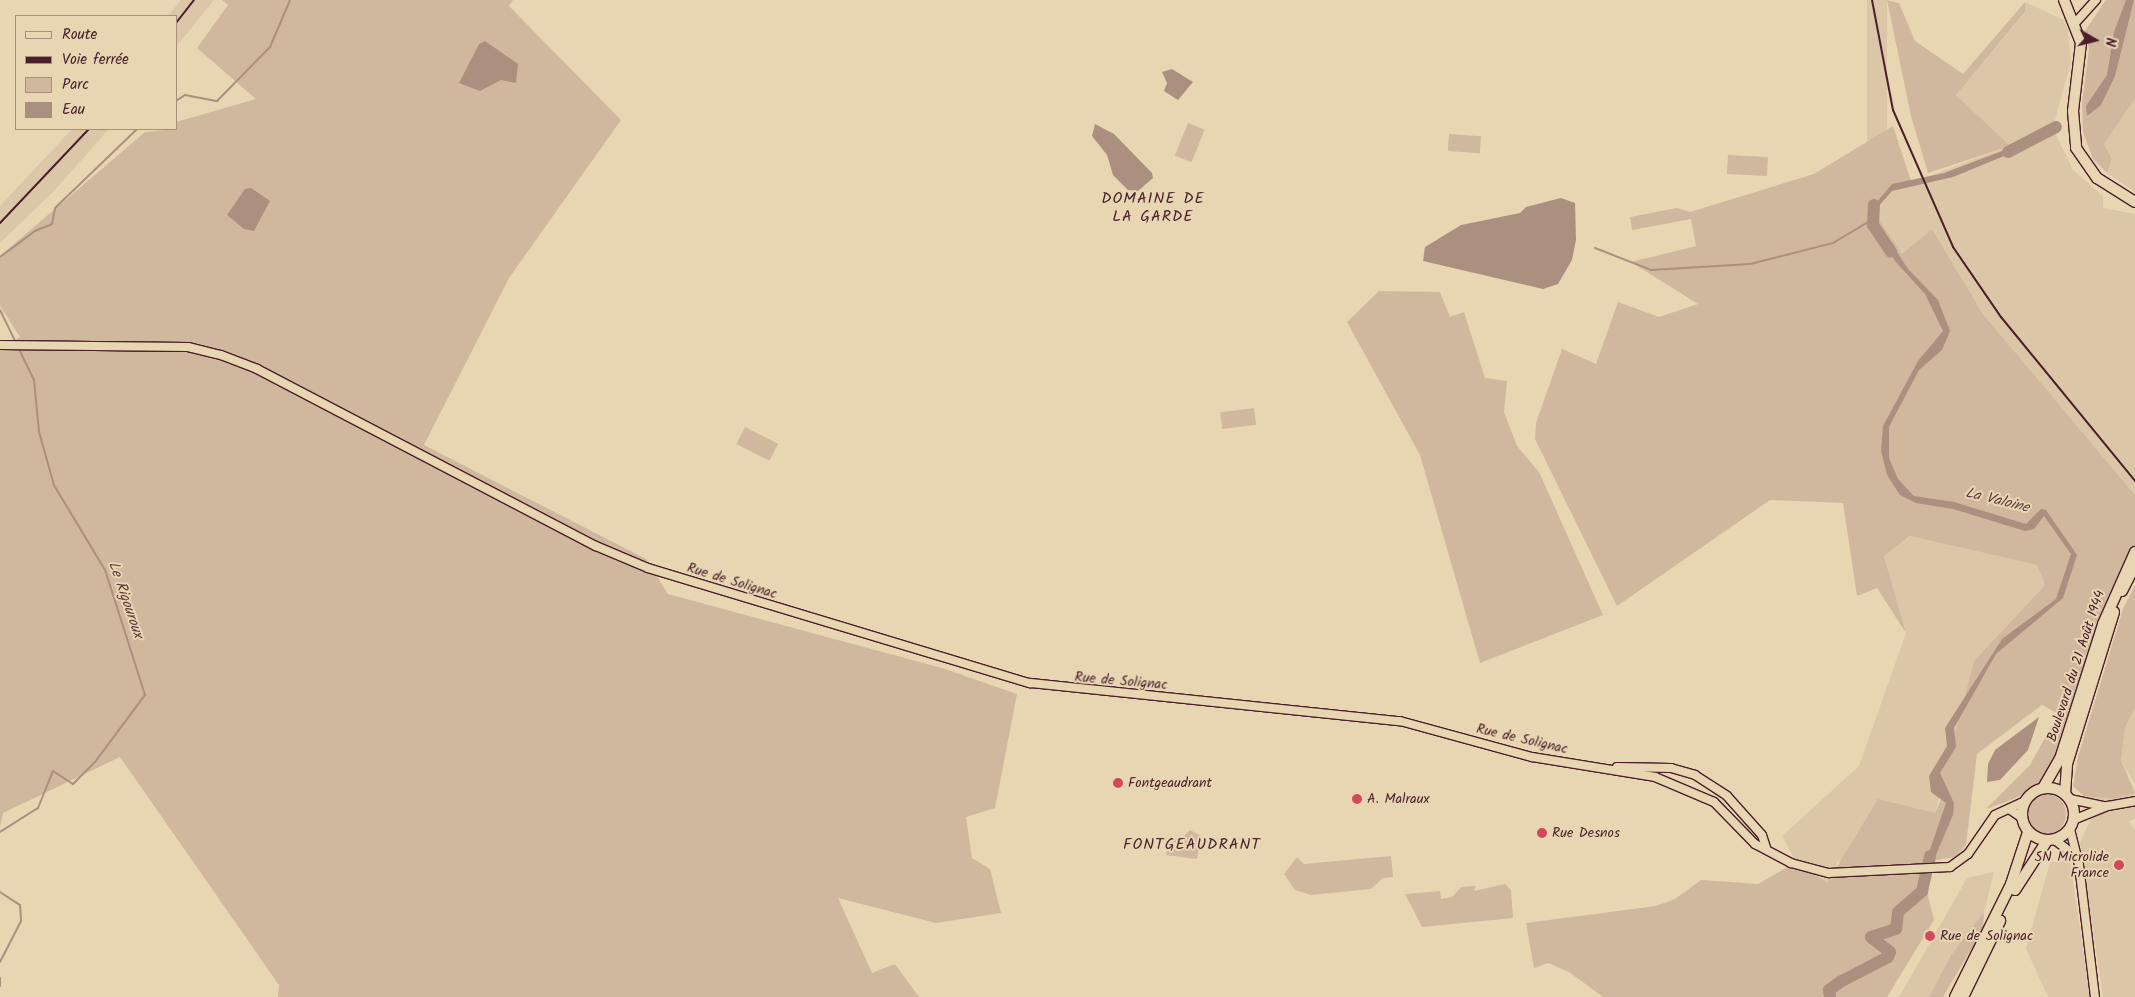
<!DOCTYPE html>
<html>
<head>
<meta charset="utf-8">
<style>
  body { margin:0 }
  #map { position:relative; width:2135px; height:997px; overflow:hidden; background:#e8d6b3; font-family:Kalam,sans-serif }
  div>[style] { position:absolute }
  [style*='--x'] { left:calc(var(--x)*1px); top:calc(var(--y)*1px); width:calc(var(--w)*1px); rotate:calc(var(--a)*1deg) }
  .built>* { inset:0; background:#dbc7a8; transform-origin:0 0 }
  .green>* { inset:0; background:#cfb89d; transform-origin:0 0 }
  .round { border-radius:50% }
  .water>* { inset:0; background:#ac907f }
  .stream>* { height:2px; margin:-1px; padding:0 1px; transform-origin:1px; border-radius:1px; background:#ac907f }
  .river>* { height:12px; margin:-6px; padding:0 6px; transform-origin:6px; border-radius:6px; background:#ac907f }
  .roads { filter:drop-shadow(1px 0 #4a1f2b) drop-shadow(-1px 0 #4a1f2b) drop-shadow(0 1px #4a1f2b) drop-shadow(0 -1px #4a1f2b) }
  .minor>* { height:8px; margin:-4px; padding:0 4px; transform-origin:4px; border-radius:4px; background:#e8d6b3 }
  .major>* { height:10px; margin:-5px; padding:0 5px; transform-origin:5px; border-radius:5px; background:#e8d6b3 }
  .major>.ring { margin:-5px; padding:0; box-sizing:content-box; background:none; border:10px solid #e8d6b3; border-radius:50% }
  .rail>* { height:2px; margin:-1px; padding:0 1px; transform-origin:1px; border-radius:1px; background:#4a1f2b }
  .dots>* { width:14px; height:14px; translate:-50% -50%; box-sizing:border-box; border:2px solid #e8d6b3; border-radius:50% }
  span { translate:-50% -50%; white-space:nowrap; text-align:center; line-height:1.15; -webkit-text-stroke:4px #e8d6b3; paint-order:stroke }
  .street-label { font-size:14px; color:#4a1f2b }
  .poi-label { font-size:14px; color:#4a1f2b }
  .left { translate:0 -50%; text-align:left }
  .right { translate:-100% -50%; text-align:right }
  .water-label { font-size:15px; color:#623b40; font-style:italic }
  .quarter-label { font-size:16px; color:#4a1f2b; letter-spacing:1px }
  .legend { position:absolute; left:15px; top:15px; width:162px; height:115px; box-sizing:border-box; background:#e8d6b3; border:1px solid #a98d7d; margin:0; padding:6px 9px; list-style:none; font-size:15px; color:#4a1f2b }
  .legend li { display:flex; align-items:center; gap:10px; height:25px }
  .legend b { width:25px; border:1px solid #a98d7d }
  .north { position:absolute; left:2070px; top:15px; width:50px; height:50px; -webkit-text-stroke:4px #e8d6b3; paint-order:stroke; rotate:98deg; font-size:14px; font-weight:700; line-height:20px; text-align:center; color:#4a1f2b }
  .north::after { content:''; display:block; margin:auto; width:18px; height:22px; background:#4a1f2b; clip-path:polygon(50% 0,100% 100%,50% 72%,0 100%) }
</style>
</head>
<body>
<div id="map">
  <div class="built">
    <i style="clip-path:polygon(181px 0,214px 0,176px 47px,176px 16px,168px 16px)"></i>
    <i style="left:1867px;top:0;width:20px;height:158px"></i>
    <i style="clip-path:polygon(2025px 2px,2064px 20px,2068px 30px,2071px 62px,2055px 120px,2056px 135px,2073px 170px,2103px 196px,2103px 208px,2135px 214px,2135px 495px,1983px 314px,1932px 229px,1902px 255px,1875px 214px,1887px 192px,2009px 146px,1956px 95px,2025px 13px)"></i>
    <i style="clip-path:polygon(2135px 99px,2135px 192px,2107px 173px,2112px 159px,2104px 144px)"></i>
    <i style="clip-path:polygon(72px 129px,109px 129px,54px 191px,0 243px,0 206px)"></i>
    <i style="clip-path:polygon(1911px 536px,2037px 565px,2045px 585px,1974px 661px,1935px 813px,1838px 862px,1827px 884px,1796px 862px,1782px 836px,1859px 766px,1906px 633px,1884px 556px)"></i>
    <i style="clip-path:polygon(2135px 708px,2135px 784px,2121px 760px,2125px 728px)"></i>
    <i style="clip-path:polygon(2135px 793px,2135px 818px,2129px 822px,2135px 830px,2135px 997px,2103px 997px,2080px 843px,2092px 816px,2084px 796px,2113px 799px)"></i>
    <i style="clip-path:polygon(2070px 861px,2090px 997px,2048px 997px,2026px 949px,2050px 862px)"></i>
    <i style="clip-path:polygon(1994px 872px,1984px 912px,1951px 955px,1929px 997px,1899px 997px,1967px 878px)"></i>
  </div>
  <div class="green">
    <i style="clip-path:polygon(222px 0,513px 0,509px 6px,621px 120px,509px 278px,424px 445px,646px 559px,668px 594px,942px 668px,1017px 694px,995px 808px,966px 817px,972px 858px,990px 869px,1001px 913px,936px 923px,838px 898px,872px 973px,895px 964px,919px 997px,278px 997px,279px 985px,120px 757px,3px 813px,0 827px,0 348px,20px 337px,0 306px,0 256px,145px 132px,176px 129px,176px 122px,256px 99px,197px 48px,228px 5px)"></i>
    <i style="clip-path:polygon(1887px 0,1899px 3px,1915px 41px,1963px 74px,2025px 2px,2025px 12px,1956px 95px,2010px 146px,1928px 173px,1911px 116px)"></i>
    <i style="clip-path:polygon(2106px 0,2135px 0,2135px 99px,2104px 144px,2112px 159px,2107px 173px,2093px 159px,2083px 132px,2082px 103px,2089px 49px,2085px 31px)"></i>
    <i style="left:1188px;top:123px;width:18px;height:35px;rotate:22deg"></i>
    <i style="clip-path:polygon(1893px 126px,1911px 181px,1887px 192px,1875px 214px,1902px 254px,1932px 229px,1983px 314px,2135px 495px,2135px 546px,2105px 605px,2059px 747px,2042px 782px,2014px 799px,1986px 809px,2030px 765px,2058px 714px,2042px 705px,1977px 754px,1966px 845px,1955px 857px,1932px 861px,1928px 896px,1934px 920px,1887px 997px,1603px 997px,1569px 972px,1548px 963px,1534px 968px,1526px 923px,1656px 906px,1675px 899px,1701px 880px,1758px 884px,1796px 862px,1827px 883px,1878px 799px,1935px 813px,1941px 799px,1935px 771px,1956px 730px,1974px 661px,2045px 585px,2037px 565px,1910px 536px,1884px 556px,1906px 633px,1877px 588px,1857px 596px,1843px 503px,1770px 500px,1617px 606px,1535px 439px,1536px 423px,1562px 349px,1596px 364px,1618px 302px,1659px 317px,1698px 304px,1631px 262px,1696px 246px,1691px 219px,1632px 230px,1630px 217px,1677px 208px,1690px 212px,1814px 174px)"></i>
    <i style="left:1449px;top:134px;width:32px;height:17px;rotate:4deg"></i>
    <i style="left:1728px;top:155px;width:40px;height:19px;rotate:3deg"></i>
    <i style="clip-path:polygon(1379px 291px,1440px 292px,1450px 317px,1464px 312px,1485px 378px,1507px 381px,1504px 412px,1517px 446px,1539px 472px,1603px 615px,1480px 663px,1420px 455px,1347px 322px)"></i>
    <i style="left:1254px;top:408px;width:17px;height:34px;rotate:83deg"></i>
    <i style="left:745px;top:427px;width:37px;height:19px;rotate:27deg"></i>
    <i style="clip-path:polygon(2135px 585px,2135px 708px,2125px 728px,2121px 760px,2135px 793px,2113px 799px,2084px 796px,2073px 786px,2078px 757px,2123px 609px)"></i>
    <i class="round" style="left:2026px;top:794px;width:40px;height:40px"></i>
    <i style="clip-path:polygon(1190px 830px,1201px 836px,1197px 859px,1166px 855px,1169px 842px,1176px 839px,1176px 844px)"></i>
    <i style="clip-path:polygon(1391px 856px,1393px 877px,1383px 878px,1371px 889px,1311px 895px,1295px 890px,1284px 874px,1297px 857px,1304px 864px)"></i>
    <i style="clip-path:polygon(1505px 884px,1511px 890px,1513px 918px,1422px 927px,1405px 894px,1440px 891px,1441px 899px,1452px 897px,1461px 887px,1476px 886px,1474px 891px)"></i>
    <i style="clip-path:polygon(1984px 912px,1983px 929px,1943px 997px,1929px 997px,1951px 955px)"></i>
  </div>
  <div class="water">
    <i style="clip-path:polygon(2126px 0,2134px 0,2115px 76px,2101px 105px,2087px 116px,2086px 106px,2107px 75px,2114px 32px)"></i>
    <i style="clip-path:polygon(485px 41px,518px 64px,516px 83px,501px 80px,480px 91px,459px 83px,479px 44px)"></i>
    <i style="clip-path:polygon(1172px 69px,1193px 82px,1178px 100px,1164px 91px,1167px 83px,1162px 72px)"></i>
    <i style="clip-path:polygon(1095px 124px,1114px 134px,1152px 173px,1153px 178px,1138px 191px,1128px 190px,1113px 175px,1107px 155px,1092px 136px)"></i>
    <i style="clip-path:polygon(2023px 143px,2026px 147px,1953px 177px,1892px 191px,1877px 208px,1875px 218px,1908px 269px,1938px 300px,1950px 331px,1942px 350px,1919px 370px,1889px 427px,1889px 458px,1898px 479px,1914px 496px,1954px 502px,2026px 524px,2041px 509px,2046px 510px,2077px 555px,2063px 598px,1996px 654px,1954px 728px,1956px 747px,1940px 773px,1954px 803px,1953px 815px,1932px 864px,1925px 864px,1946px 803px,1931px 792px,1929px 776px,1947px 746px,1945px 728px,2002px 639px,2056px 599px,2071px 554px,2044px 516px,2034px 529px,2025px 531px,1953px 509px,1916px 503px,1900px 495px,1887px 475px,1881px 451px,1883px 426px,1918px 361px,1943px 331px,1925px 294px,1895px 261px,1870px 217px,1871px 209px,1892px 184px,1944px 173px)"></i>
    <i style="clip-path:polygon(251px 188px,270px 201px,254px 231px,244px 229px,227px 215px,245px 189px)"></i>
    <i style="clip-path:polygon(1561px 198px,1575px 203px,1576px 240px,1572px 260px,1558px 284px,1543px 289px,1423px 261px,1425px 247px,1461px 225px,1520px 213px,1526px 207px)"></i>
    <i style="clip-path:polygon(2039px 717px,2028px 750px,2000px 780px,1987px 782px,1988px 764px,1995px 750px)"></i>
  </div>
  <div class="stream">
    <i style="--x:176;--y:101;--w:11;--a:-34"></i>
    <i style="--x:185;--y:95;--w:33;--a:11"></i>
    <i style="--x:217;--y:101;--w:76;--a:-45.5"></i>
    <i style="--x:270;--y:47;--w:51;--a:-66.9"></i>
    <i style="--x:1595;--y:248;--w:60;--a:21.4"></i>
    <i style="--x:1651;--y:270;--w:99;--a:-3.5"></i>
    <i style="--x:1750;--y:264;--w:86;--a:-14.2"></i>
    <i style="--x:1833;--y:243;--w:47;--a:-31"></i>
    <i style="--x:0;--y:257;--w:44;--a:-36.6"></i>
    <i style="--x:35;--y:231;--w:18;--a:-22"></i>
    <i style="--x:52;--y:224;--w:16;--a:-79"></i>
    <i style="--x:55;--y:208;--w:114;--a:-43.9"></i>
    <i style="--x:0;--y:310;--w:37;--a:64"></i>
    <i style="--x:0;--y:832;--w:45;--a:-32.3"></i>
    <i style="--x:38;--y:808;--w:40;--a:-68"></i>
    <i style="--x:53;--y:771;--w:24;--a:33"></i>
    <i style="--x:73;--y:784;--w:31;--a:-45"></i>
    <i style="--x:95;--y:762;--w:84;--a:-53.3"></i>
    <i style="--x:145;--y:695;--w:131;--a:-107.7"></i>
    <i style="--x:105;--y:570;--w:99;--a:-121"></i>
    <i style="--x:54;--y:485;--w:55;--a:-105.8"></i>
    <i style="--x:39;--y:432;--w:52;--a:-95.5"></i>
    <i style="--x:34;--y:380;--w:37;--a:-116"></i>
    <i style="--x:0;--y:892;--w:24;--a:33"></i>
    <i style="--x:20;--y:905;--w:16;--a:86"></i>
    <i style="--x:21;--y:921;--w:46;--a:117.1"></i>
    <i style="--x:0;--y:978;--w:8;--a:90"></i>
  </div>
  <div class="river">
    <i style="--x:2008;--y:152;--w:54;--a:-27.5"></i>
    <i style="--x:1874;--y:205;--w:20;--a:93"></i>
    <i style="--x:1873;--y:225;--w:32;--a:56"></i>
    <i style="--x:1830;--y:997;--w:7;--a:-98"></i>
    <i style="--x:1829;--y:990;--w:14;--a:-36"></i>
    <i style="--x:1840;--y:982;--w:54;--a:-27.5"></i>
    <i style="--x:1888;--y:957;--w:5;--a:-68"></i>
    <i style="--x:1890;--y:952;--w:24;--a:-142"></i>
    <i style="--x:1871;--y:937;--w:26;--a:-18"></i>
    <i style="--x:1896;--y:929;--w:17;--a:-83"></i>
    <i style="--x:1898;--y:912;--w:32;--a:-41"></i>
    <i style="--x:1922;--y:891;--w:36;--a:-77"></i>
  </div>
  <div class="roads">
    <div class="minor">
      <i style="--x:2076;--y:22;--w:30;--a:-48"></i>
      <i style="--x:0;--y:345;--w:188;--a:0.6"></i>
      <i style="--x:188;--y:347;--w:34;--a:14"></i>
      <i style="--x:221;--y:355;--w:39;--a:21"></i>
      <i style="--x:257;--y:369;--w:382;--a:27.6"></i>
      <i style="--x:596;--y:546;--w:56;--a:22.9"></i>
      <i style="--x:648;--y:568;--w:399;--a:16.8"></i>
      <i style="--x:1030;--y:683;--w:372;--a:5.9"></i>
      <i style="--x:1400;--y:721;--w:137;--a:15.3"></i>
      <i style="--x:1532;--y:757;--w:125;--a:9.2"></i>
      <i style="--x:1655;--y:777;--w:64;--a:23"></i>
      <i style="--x:1714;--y:802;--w:59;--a:45.7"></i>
      <i style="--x:1755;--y:844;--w:41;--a:27.8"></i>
      <i style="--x:1791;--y:863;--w:39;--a:15"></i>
      <i style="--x:1829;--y:873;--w:121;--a:-2.8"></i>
      <i style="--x:1950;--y:867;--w:22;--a:-36"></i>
      <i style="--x:1968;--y:854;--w:47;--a:-55.3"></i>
      <i style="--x:1995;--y:815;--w:33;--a:-25"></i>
      <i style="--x:1617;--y:767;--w:54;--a:1.1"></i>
      <i style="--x:1671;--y:768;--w:25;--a:16"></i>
      <i style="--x:1695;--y:775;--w:38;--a:33"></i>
      <i style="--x:1727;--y:796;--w:52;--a:48.1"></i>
      <i style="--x:1762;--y:835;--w:13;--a:72"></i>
      <i style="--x:2070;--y:799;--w:35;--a:12"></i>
      <i style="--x:2009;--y:809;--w:14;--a:34"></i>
      <i style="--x:2073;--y:820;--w:38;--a:-22"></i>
      <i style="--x:2108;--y:806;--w:27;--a:-10"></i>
      <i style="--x:2070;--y:829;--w:37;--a:76"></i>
      <i style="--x:2079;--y:865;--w:133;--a:83.1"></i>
      <i style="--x:2055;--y:840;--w:24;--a:38"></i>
    </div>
    <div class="major">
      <i style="--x:2064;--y:0;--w:46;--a:68.4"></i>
      <i style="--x:2081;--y:43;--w:68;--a:96.7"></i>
      <i style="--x:2073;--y:111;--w:37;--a:85"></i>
      <i style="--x:2076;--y:148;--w:37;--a:55"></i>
      <i style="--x:2097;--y:178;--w:45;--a:32.3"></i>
      <i style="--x:2122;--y:591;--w:28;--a:-63"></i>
      <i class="ring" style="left:2022px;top:788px;width:42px;height:42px"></i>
      <i style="--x:2043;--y:788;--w:34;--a:-60"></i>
      <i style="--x:2060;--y:759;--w:142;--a:-72.3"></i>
      <i style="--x:2103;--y:624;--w:79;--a:-66"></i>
      <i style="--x:2065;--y:794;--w:30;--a:-86"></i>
      <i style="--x:2067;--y:764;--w:159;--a:-72.8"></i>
      <i style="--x:2015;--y:890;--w:59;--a:-56.9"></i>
      <i style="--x:1955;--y:997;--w:126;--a:-63.6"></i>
      <i style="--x:2011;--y:884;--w:55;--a:-71.9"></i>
      <i style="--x:1963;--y:997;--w:85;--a:-64"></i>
    </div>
  </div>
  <div class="rail">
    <i style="--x:1872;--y:0;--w:112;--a:79.2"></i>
    <i style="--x:1893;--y:110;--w:150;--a:66.3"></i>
    <i style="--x:1953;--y:247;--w:85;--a:55.6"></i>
    <i style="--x:2001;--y:317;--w:212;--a:50.7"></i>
    <i style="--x:176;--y:23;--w:29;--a:-52"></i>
    <i style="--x:0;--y:223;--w:129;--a:-46.6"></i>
  </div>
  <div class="dots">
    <i style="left:1118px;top:783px;background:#d1495b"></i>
    <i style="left:1357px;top:799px;background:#d1495b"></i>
    <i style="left:1542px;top:833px;background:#d1495b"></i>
    <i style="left:2119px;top:865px;background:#d1495b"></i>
    <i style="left:1930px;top:936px;background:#d1495b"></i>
  </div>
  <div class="street-label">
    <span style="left:732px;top:581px;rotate:17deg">Rue de Solignac</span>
    <span style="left:2076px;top:666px;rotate:-72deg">Boulevard du 21 Août 1944</span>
    <span style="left:1121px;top:681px;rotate:5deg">Rue de Solignac</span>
    <span style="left:1522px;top:739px;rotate:13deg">Rue de Solignac</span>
  </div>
  <div class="poi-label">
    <span class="left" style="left:1128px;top:783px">Fontgeaudrant</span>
    <span class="left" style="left:1367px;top:799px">A. Malraux</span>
    <span class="left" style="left:1552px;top:833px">Rue Desnos</span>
    <span class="right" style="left:2109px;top:865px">SN Microlide<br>France</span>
    <span class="left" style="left:1940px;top:936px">Rue de Solignac</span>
  </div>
  <div class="water-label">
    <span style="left:1997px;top:501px;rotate:14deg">La Valoine</span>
    <span style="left:125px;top:600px;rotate:71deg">Le Rigouroux</span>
  </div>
  <div class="quarter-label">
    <span style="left:1153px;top:208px">DOMAINE DE<br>LA GARDE</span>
    <span style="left:1192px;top:845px">FONTGEAUDRANT</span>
  </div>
  <ul class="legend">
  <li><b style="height:6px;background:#e8d6b3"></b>Route</li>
  <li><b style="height:6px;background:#4a1f2b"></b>Voie ferrée</li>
  <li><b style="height:14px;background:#cfb89d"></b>Parc</li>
  <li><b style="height:14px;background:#ac907f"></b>Eau</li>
  </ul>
  <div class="north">N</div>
</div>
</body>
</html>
